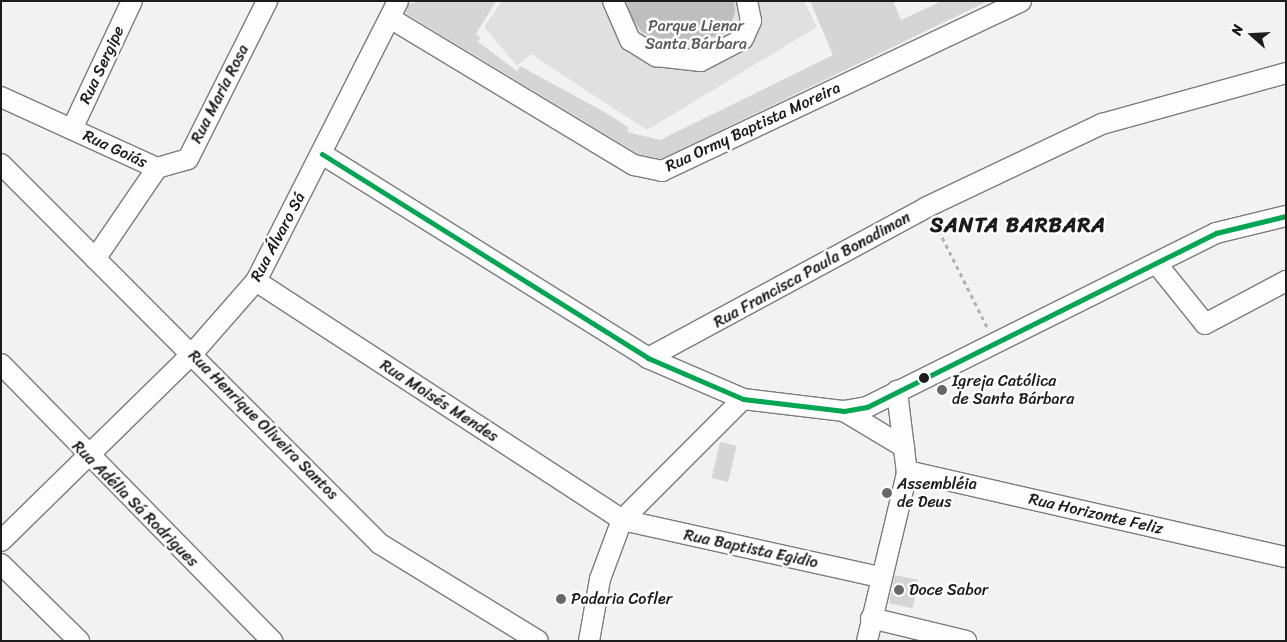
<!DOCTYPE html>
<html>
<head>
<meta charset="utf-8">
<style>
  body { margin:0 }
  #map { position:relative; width:1287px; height:642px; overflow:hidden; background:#f2f2f2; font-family:Sriracha,sans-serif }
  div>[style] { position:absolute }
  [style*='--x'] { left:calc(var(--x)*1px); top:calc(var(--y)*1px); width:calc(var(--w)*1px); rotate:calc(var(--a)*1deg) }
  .green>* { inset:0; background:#e0e0e0 }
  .water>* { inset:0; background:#bebebe }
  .building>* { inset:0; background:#d5d5d5; transform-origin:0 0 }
  .path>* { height:3px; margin-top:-1.5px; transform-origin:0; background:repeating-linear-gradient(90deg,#b0b0b0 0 4px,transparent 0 8px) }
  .roads { filter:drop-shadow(1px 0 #7c7c7c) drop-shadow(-1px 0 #7c7c7c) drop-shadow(0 1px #7c7c7c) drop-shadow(0 -1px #7c7c7c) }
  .minor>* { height:20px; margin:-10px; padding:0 10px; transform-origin:10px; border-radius:10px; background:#fdfdfd }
  .bus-1>* { height:5px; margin:-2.5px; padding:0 2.5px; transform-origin:2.5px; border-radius:2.5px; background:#00a651 }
  .dots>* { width:14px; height:14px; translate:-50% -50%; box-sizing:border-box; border:2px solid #fff; border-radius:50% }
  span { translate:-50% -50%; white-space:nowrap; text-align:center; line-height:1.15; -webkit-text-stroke:5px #fff; paint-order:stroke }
  .park-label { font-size:16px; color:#5c5c5c }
  .street-label { font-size:16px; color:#1c1c1c }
  .poi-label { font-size:16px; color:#1c1c1c }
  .left { translate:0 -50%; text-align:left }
  .district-label { font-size:21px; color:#1c1c1c; font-weight:700; letter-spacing:1px }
  .frame { position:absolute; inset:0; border:2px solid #1c1c1c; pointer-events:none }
  .north { position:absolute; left:1227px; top:10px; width:50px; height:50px; -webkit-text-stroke:4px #fff; paint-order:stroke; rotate:289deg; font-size:14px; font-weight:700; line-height:20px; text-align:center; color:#1c1c1c }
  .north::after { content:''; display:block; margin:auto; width:18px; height:22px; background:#1c1c1c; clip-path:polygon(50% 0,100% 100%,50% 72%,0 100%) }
</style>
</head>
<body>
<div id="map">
  <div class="green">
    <i style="clip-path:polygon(502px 1px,804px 1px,817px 27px,647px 130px,531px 54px,517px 66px,484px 27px)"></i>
  </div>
  <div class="water">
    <i style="clip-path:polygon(627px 1px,734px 1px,735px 12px,730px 27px,719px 36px,670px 42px,642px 32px,629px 14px)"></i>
  </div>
  <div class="building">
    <i style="clip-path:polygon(422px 1px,496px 1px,476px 34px,481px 38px,478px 42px,517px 71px,520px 66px,608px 114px,629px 128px,627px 132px,660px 140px,833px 55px,810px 1px,893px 1px,901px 20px,942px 1px,988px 1px,661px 159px,638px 154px,405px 13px,409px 4px)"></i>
    <i style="left:720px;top:442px;width:17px;height:37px;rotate:13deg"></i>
    <i style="left:895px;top:575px;width:24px;height:29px;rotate:12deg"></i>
  </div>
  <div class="path">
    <i style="--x:935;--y:223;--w:119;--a:63.4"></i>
  </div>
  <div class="roads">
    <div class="minor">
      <i style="--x:613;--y:1;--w:43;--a:66.4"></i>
      <i style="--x:630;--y:40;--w:31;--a:32"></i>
      <i style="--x:656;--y:56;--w:45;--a:6.3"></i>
      <i style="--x:701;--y:61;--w:47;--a:-27.6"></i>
      <i style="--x:743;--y:39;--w:20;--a:-66"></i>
      <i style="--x:751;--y:21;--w:20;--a:-101"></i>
      <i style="--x:390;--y:18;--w:285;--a:31.1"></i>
      <i style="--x:634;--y:165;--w:29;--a:12"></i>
      <i style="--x:662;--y:171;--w:397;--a:-25.3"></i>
      <i style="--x:1;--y:97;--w:171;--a:24.5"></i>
      <i style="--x:72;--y:129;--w:141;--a:-64.9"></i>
      <i style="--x:322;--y:154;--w:385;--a:32"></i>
      <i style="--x:648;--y:358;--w:103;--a:23.3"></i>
      <i style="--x:743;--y:399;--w:102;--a:6.8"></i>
      <i style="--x:844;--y:411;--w:23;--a:-10"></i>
      <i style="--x:867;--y:407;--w:390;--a:-26.5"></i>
      <i style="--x:1216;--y:233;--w:72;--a:-13.7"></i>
      <i style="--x:1;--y:164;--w:537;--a:45.08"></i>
      <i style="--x:380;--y:544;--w:185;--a:31.5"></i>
      <i style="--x:157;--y:168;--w:32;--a:-16"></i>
      <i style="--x:188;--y:159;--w:177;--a:-63.4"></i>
      <i style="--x:95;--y:259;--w:110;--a:-55.7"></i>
      <i style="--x:1156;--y:263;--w:78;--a:51.2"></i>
      <i style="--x:1205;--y:324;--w:92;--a:-28"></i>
      <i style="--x:256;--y:281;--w:437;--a:33.1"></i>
      <i style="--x:622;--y:520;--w:263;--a:12.5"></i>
      <i style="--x:648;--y:358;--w:317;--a:-28.4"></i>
      <i style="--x:927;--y:207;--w:194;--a:-25.4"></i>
      <i style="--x:1102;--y:124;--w:191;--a:-15.5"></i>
      <i style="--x:1;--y:364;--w:388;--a:45.6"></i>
      <i style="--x:844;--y:411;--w:70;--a:31"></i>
      <i style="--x:907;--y:471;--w:389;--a:12.8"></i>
      <i style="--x:1;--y:541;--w:267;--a:-44.4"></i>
      <i style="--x:192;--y:354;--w:97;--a:-48.8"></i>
      <i style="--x:256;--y:281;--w:314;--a:-63.1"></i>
      <i style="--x:1;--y:564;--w:110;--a:44.6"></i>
      <i style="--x:871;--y:618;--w:98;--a:13.6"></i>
      <i style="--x:589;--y:641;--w:63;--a:-79.9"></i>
      <i style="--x:600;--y:579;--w:63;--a:-69.6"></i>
      <i style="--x:622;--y:520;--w:171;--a:-45"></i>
      <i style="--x:867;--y:641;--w:173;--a:-76.6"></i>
      <i style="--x:907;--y:473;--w:83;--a:-97"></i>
    </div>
  </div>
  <div class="bus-1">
    <i style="--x:322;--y:154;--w:385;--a:32"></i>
    <i style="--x:648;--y:358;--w:103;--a:23.3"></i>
    <i style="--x:743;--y:399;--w:102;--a:6.8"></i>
    <i style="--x:844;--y:411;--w:23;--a:-10"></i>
    <i style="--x:867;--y:407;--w:390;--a:-26.5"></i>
    <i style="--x:1216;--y:233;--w:72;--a:-13.7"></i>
  </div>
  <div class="dots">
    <i style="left:924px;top:378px;background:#1c1c1c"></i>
    <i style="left:942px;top:390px;background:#676767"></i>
    <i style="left:887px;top:493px;background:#676767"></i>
    <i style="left:899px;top:590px;background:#676767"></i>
    <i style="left:561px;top:599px;background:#676767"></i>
  </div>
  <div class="park-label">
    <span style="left:696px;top:35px">Parque Lienar<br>Santa Bárbara</span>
  </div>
  <div class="street-label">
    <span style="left:102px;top:65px;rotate:-65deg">Rua Sergipe</span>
    <span style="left:220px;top:94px;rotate:-63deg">Rua Maria Rosa</span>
    <span style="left:753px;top:127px;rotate:-25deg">Rua Ormy Baptista Moreira</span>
    <span style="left:115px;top:149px;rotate:25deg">Rua Goiás</span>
    <span style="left:278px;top:237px;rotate:-62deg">Rua Álvaro Sá</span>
    <span style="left:812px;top:270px;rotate:-29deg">Rua Francisca Paula Bonadiman</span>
    <span style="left:439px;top:401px;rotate:33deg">Rua Moisés Mendes</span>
    <span style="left:263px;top:425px;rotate:45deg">Rua Henrique Oliveira Santos</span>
    <span style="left:135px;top:504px;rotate:45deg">Rua Adélia Sá Rodrigues</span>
    <span style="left:1096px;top:514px;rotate:13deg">Rua Horizonte Feliz</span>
    <span style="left:751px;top:549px;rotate:12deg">Rua Baptista Egidio</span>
  </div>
  <div class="poi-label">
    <span class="left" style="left:952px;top:390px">Igreja Católica<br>de Santa Bárbara</span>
    <span class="left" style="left:897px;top:493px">Assembléia<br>de Deus</span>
    <span class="left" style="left:909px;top:590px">Doce Sabor</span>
    <span class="left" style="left:571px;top:599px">Padaria Cofler</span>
  </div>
  <div class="district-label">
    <span style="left:1018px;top:225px">SANTA BARBARA</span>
  </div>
  <div class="frame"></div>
  <div class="north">N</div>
</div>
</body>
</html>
